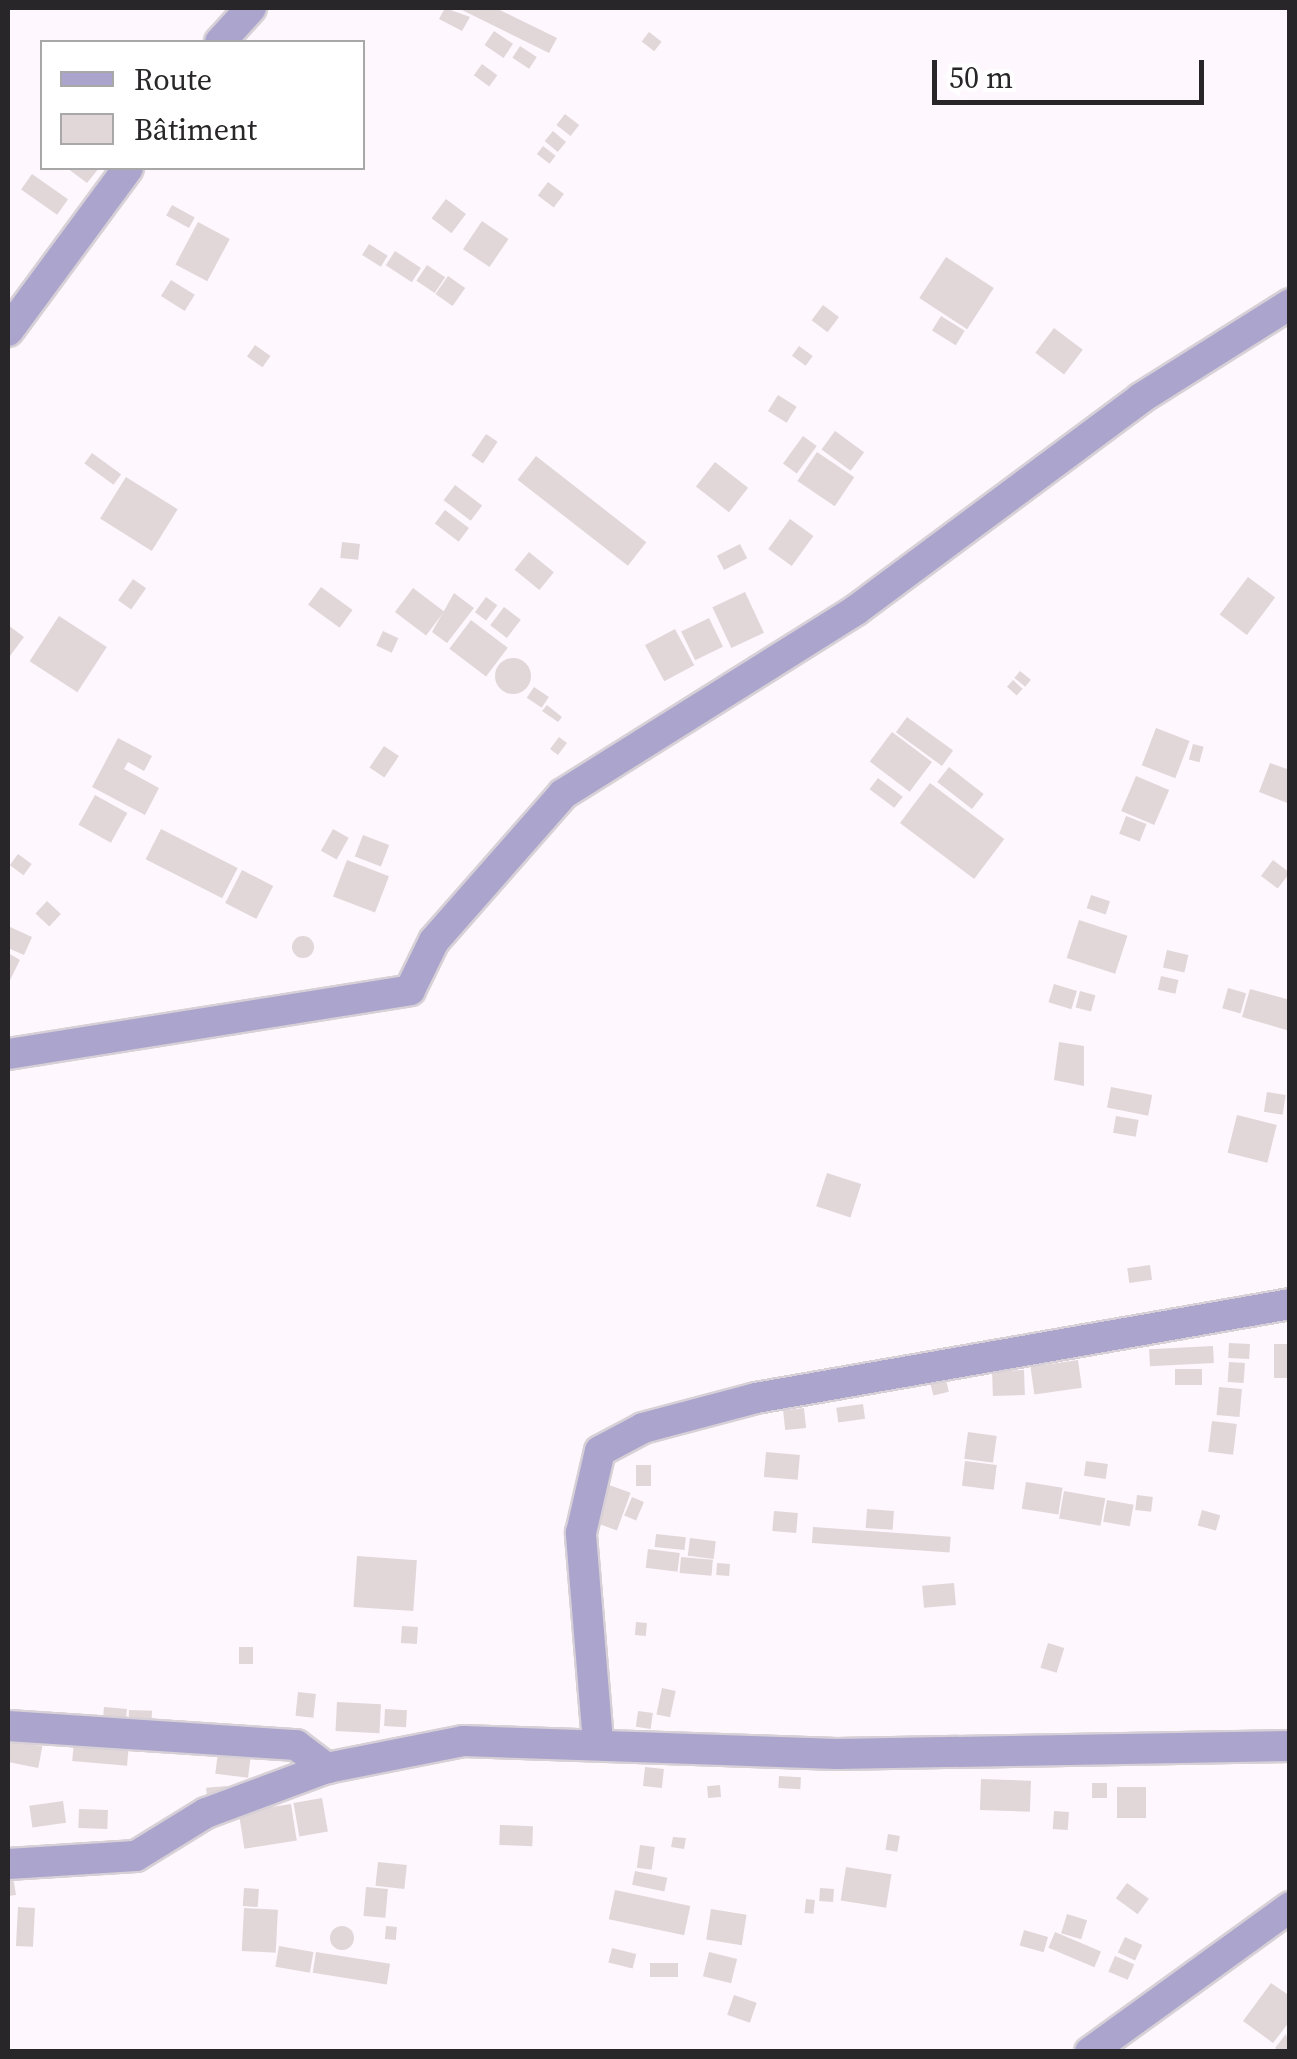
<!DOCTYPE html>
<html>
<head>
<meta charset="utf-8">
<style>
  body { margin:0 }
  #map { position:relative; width:1297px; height:2059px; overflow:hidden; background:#fef7fe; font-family:"Source Serif 4",serif }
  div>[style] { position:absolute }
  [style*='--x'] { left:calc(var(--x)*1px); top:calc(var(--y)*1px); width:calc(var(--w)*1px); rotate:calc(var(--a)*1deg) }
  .building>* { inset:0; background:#e1d7d9; transform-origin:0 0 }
  .round { border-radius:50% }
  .roads { filter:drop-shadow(2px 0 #d7d1d7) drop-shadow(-2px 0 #d7d1d7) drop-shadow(0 2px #d7d1d7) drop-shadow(0 -2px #d7d1d7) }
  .street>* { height:30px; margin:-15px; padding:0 15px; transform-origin:15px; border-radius:15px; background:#aba4cd }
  span { translate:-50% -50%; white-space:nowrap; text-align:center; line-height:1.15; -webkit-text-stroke:10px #fff; paint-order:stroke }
  .frame { position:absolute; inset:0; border:10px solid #282628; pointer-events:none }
  .legend { position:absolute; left:40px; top:40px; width:325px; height:130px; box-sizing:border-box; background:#fff; border:2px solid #a9a8a9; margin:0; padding:12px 18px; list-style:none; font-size:30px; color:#282628 }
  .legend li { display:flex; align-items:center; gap:20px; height:50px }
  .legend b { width:50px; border:2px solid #a9a8a9 }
  .scale { position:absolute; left:932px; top:60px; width:272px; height:45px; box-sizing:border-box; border:5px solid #282628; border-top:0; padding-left:12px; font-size:30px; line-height:35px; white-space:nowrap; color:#282628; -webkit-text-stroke:8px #fff; paint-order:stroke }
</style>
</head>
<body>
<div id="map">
  <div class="building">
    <i style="clip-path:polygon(445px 8px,470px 17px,462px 31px,439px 19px)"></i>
    <i style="clip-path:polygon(458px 8px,496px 8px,557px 38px,549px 53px)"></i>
    <i style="left:494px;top:31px;width:23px;height:17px;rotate:34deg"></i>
    <i style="left:649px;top:32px;width:16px;height:12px;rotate:38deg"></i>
    <i style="left:520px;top:46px;width:20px;height:14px;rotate:33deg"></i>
    <i style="left:482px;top:64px;width:19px;height:14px;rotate:36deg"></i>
    <i style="left:565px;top:114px;width:18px;height:14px;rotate:38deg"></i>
    <i style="left:553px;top:131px;width:17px;height:13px;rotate:40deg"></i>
    <i style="left:543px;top:146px;width:16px;height:10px;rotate:38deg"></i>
    <i style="clip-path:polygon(67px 168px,99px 168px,87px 183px)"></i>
    <i style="left:32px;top:174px;width:44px;height:19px;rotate:35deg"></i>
    <i style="left:548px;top:182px;width:20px;height:17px;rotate:37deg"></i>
    <i style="left:446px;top:199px;width:25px;height:24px;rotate:37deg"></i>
    <i style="left:172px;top:205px;width:26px;height:12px;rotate:29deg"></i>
    <i style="left:482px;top:221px;width:32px;height:34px;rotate:34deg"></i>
    <i style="left:198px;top:222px;width:36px;height:48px;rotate:28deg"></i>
    <i style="left:369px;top:244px;width:22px;height:13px;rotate:32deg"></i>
    <i style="left:395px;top:251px;width:31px;height:17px;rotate:33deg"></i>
    <i style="left:946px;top:257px;width:57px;height:49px;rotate:33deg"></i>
    <i style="left:427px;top:265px;width:22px;height:19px;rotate:34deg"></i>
    <i style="left:448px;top:276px;width:21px;height:22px;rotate:35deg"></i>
    <i style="left:171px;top:280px;width:28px;height:19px;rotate:32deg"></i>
    <i style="left:823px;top:305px;width:20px;height:19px;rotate:37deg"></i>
    <i style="left:941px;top:316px;width:28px;height:17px;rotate:32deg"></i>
    <i style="left:1054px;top:328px;width:36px;height:31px;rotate:37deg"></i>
    <i style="left:255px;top:345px;width:19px;height:14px;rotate:35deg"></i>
    <i style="left:799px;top:346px;width:17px;height:12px;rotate:36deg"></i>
    <i style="left:778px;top:395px;width:22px;height:19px;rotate:32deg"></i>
    <i style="left:835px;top:431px;width:36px;height:23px;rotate:36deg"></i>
    <i style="left:486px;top:434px;width:14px;height:26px;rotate:34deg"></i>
    <i style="left:803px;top:436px;width:17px;height:34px;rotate:36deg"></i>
    <i style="left:817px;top:452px;width:45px;height:35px;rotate:34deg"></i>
    <i style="left:92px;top:453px;width:36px;height:13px;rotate:36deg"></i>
    <i style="left:536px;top:456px;width:140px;height:30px;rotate:38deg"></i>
    <i style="left:715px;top:462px;width:42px;height:31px;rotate:38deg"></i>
    <i style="left:126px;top:477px;width:61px;height:49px;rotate:32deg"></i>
    <i style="left:455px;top:485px;width:34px;height:19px;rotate:37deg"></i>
    <i style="left:445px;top:510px;width:30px;height:17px;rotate:37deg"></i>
    <i style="left:790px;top:519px;width:29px;height:37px;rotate:36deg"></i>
    <i style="left:342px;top:542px;width:18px;height:16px;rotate:6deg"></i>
    <i style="left:740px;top:544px;width:16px;height:26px;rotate:63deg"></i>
    <i style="left:529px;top:552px;width:32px;height:23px;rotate:39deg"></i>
    <i style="left:1248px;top:577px;width:34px;height:47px;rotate:37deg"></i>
    <i style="left:133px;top:579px;width:16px;height:26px;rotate:35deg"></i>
    <i style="left:321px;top:587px;width:39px;height:22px;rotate:36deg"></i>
    <i style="left:413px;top:588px;width:39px;height:30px;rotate:37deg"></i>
    <i style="left:745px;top:592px;width:45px;height:36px;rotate:65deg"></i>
    <i style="clip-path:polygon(454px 593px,474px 608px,447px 643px,432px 632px)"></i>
    <i style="left:486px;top:597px;width:14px;height:19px;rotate:36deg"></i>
    <i style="left:504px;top:607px;width:21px;height:23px;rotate:37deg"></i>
    <i style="left:59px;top:616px;width:57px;height:54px;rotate:33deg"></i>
    <i style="left:709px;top:618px;width:32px;height:31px;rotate:64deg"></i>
    <i style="left:471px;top:620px;width:46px;height:36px;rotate:37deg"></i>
    <i style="clip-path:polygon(8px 625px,24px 637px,10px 656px,8px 655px)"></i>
    <i style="left:675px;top:629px;width:41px;height:34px;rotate:62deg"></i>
    <i style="left:383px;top:631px;width:17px;height:16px;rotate:25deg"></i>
    <i class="round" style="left:495px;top:658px;width:36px;height:36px"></i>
    <i style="left:1020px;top:671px;width:14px;height:9px;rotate:39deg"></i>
    <i style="left:1013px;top:680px;width:13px;height:9px;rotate:42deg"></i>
    <i style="left:534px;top:687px;width:18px;height:13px;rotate:34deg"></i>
    <i style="clip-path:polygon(547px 705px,562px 717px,558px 722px,542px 711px)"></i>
    <i style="left:907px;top:717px;width:57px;height:19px;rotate:36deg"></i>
    <i style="left:1156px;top:728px;width:36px;height:40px;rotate:21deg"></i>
    <i style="left:892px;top:732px;width:50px;height:37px;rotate:37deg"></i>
    <i style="left:559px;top:737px;width:10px;height:15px;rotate:37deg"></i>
    <i style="clip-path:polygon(118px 738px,152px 756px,144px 771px,128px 762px,124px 769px,159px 788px,145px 815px,92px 787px)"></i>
    <i style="left:1193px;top:744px;width:11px;height:16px;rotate:15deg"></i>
    <i style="left:384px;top:746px;width:18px;height:26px;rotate:34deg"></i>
    <i style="clip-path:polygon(1270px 763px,1290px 770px,1290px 804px,1259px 792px)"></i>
    <i style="left:949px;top:767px;width:44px;height:19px;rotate:38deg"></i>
    <i style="left:1136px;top:776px;width:36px;height:38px;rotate:23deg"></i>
    <i style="left:878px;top:778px;width:31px;height:14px;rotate:37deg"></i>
    <i style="left:930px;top:783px;width:93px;height:50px;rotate:37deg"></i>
    <i style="left:95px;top:795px;width:37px;height:34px;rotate:29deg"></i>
    <i style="left:1126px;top:816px;width:22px;height:19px;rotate:21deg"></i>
    <i style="left:161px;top:829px;width:86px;height:34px;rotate:27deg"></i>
    <i style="left:333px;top:829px;width:18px;height:25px;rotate:29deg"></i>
    <i style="left:363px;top:835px;width:28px;height:23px;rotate:21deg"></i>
    <i style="left:18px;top:854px;width:17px;height:14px;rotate:36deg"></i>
    <i style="left:347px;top:860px;width:45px;height:39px;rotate:21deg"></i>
    <i style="left:1273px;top:860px;width:21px;height:20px;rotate:37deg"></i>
    <i style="left:242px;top:870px;width:35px;height:37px;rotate:27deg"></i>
    <i style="left:1091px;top:895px;width:20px;height:14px;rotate:18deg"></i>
    <i style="left:47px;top:901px;width:19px;height:17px;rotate:43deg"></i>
    <i style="left:1079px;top:920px;width:51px;height:40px;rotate:18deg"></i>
    <i style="clip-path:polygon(8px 926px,32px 937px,24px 955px,8px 948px)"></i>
    <i class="round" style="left:292px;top:936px;width:22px;height:22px"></i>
    <i style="left:1167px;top:950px;width:22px;height:18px;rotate:13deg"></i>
    <i style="clip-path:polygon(8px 953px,20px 960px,10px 980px,8px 979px)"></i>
    <i style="left:1161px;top:976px;width:18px;height:14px;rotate:13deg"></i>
    <i style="left:1054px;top:984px;width:24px;height:19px;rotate:17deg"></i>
    <i style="left:1228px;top:988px;width:19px;height:21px;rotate:16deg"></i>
    <i style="clip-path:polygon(1250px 989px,1290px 1000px,1290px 1031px,1242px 1017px)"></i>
    <i style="left:1080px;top:991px;width:16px;height:17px;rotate:15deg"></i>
    <i style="clip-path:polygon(1059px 1042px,1084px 1046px,1084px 1086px,1054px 1080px)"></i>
    <i style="left:1111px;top:1087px;width:42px;height:21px;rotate:11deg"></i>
    <i style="left:1267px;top:1092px;width:19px;height:20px;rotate:9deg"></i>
    <i style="left:1237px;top:1115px;width:41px;height:39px;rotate:14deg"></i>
    <i style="left:1116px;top:1116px;width:23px;height:17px;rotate:10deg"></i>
    <i style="left:827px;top:1173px;width:36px;height:35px;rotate:18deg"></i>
    <i style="left:1150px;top:1265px;width:15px;height:23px;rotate:82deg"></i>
    <i style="left:1229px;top:1343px;width:21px;height:15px;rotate:3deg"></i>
    <i style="left:1274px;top:1344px;width:16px;height:34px"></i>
    <i style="left:1213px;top:1346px;width:17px;height:64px;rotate:87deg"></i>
    <i style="left:1078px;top:1360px;width:28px;height:48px;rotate:82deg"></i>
    <i style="left:1229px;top:1362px;width:16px;height:20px;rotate:4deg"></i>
    <i style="left:1202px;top:1369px;width:16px;height:27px;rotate:90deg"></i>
    <i style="left:1024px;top:1370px;width:25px;height:32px;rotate:88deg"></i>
    <i style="left:946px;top:1380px;width:12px;height:16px;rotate:76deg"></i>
    <i style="left:1219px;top:1387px;width:23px;height:28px;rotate:5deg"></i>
    <i style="left:863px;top:1404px;width:15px;height:27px;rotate:82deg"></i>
    <i style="left:804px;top:1408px;width:20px;height:21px;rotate:84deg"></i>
    <i style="left:1212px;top:1421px;width:25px;height:31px;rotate:7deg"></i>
    <i style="left:968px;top:1432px;width:29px;height:27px;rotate:8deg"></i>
    <i style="left:766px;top:1452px;width:34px;height:25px;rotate:5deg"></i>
    <i style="left:965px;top:1461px;width:32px;height:25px;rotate:7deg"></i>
    <i style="left:1086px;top:1461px;width:22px;height:15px;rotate:8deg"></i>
    <i style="left:636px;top:1465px;width:15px;height:21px"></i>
    <i style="left:1026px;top:1482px;width:37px;height:27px;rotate:9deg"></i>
    <i style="left:609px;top:1485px;width:23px;height:40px;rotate:20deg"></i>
    <i style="left:1064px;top:1491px;width:42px;height:28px;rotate:10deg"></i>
    <i style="left:1137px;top:1495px;width:16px;height:15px;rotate:7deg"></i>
    <i style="left:632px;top:1497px;width:13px;height:20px;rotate:23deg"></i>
    <i style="left:1107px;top:1500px;width:27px;height:22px;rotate:10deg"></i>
    <i style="left:867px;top:1509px;width:27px;height:19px;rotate:4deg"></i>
    <i style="left:1202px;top:1510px;width:19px;height:16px;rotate:16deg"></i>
    <i style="left:774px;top:1511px;width:24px;height:20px;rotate:5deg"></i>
    <i style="left:813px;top:1527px;width:138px;height:16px;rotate:4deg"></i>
    <i style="left:656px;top:1534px;width:30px;height:13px;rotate:6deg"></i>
    <i style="left:690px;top:1538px;width:26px;height:18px;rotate:7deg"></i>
    <i style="left:648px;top:1549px;width:32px;height:19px;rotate:7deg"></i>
    <i style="left:357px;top:1556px;width:60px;height:51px;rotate:4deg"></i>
    <i style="left:681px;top:1557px;width:32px;height:16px;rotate:5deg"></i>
    <i style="left:717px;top:1563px;width:13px;height:12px;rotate:4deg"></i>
    <i style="left:954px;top:1583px;width:22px;height:32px;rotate:85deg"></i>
    <i style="left:636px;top:1622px;width:11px;height:13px;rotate:5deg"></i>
    <i style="left:402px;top:1626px;width:16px;height:17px;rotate:4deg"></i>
    <i style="left:1048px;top:1643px;width:17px;height:26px;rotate:17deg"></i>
    <i style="left:253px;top:1647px;width:17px;height:14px;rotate:90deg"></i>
    <i style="left:662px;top:1688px;width:14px;height:27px;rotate:12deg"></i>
    <i style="left:298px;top:1692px;width:18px;height:24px;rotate:6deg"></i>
    <i style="left:337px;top:1702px;width:44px;height:29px;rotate:3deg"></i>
    <i style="left:104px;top:1707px;width:23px;height:15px;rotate:5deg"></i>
    <i style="left:385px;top:1709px;width:22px;height:17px;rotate:3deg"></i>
    <i style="left:129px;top:1710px;width:23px;height:15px;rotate:2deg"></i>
    <i style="left:638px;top:1711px;width:15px;height:16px;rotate:8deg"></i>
    <i style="left:10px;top:1740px;width:33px;height:22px;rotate:11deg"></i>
    <i style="left:74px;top:1741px;width:55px;height:20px;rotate:5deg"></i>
    <i style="left:218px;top:1752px;width:33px;height:22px;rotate:7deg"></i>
    <i style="left:645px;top:1767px;width:19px;height:19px;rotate:6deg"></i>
    <i style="left:779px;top:1776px;width:22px;height:12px;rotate:3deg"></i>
    <i style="left:981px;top:1779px;width:50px;height:31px;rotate:2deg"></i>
    <i style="left:1092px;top:1783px;width:15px;height:15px"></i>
    <i style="left:720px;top:1785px;width:12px;height:13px;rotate:85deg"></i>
    <i style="left:227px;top:1786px;width:12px;height:21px;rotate:85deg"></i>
    <i style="left:1117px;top:1787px;width:29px;height:31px"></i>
    <i style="left:322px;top:1798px;width:34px;height:29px;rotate:80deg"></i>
    <i style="left:63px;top:1801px;width:22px;height:34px;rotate:82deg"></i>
    <i style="left:291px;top:1804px;width:37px;height:53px;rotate:81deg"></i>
    <i style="left:79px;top:1809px;width:29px;height:19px;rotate:2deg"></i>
    <i style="left:1054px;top:1811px;width:15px;height:18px;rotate:4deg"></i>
    <i style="left:500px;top:1825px;width:33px;height:20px;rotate:2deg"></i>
    <i style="left:888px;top:1834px;width:12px;height:16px;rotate:9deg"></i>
    <i style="clip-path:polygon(673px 1837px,686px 1838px,684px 1849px,671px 1847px)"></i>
    <i style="left:640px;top:1845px;width:15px;height:23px;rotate:8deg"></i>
    <i style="left:378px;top:1862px;width:29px;height:24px;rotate:6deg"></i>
    <i style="left:846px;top:1867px;width:46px;height:34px;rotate:9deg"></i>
    <i style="left:635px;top:1871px;width:33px;height:14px;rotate:12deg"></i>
    <i style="clip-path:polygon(13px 1877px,16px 1895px,8px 1896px,8px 1878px)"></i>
    <i style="left:1127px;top:1883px;width:27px;height:19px;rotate:36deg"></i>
    <i style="left:366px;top:1887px;width:22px;height:29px;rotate:5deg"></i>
    <i style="left:244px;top:1888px;width:15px;height:18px;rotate:4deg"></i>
    <i style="left:820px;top:1888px;width:14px;height:13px;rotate:4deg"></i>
    <i style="left:615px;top:1890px;width:77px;height:30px;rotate:12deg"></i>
    <i style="left:806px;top:1899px;width:9px;height:14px;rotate:6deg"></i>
    <i style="left:18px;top:1907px;width:17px;height:39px;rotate:3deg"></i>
    <i style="left:244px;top:1908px;width:34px;height:43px;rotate:3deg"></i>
    <i style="left:711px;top:1909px;width:36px;height:31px;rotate:9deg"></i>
    <i style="left:1067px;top:1914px;width:21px;height:20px;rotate:17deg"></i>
    <i class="round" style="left:330px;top:1926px;width:24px;height:24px"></i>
    <i style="left:386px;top:1926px;width:11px;height:13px;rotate:5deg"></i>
    <i style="left:1024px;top:1930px;width:25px;height:16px;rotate:16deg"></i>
    <i style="left:1055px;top:1932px;width:50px;height:17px;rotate:23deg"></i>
    <i style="left:1125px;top:1937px;width:19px;height:17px;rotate:25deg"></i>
    <i style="left:279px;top:1946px;width:35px;height:21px;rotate:10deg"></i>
    <i style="left:612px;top:1948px;width:25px;height:15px;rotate:14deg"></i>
    <i style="left:316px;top:1952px;width:75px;height:21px;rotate:9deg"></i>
    <i style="left:709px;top:1952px;width:29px;height:25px;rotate:14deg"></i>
    <i style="left:1115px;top:1956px;width:21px;height:17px;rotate:23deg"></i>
    <i style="left:650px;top:1963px;width:28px;height:14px"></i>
    <i style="clip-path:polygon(1271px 1983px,1290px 1996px,1290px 2021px,1273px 2043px,1243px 2021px)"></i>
    <i style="left:734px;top:1995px;width:24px;height:21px;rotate:19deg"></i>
    <i style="clip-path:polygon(1286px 2034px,1290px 2050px,1280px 2052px,1275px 2048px)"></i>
  </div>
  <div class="roads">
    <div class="street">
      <i style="--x:220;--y:42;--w:46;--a:-47.6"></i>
      <i style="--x:8;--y:331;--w:202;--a:-53.6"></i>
      <i style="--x:8;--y:1054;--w:407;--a:-9"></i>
      <i style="--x:410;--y:990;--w:55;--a:-63.9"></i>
      <i style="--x:434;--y:941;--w:196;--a:-48.7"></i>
      <i style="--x:563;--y:794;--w:346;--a:-32.1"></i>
      <i style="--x:856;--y:610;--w:355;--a:-36.6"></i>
      <i style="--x:1141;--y:398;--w:176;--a:-32.2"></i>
      <i style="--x:8;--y:1726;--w:289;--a:3.8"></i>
      <i style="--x:296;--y:1745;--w:39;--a:37"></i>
      <i style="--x:598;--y:1742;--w:210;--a:-94.7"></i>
      <i style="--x:581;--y:1533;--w:84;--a:-77"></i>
      <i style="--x:600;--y:1451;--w:49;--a:-28.1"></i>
      <i style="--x:643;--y:1428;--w:117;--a:-14.9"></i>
      <i style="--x:756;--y:1398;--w:542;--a:-9.98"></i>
      <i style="--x:8;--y:1864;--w:128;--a:-3.6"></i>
      <i style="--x:136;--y:1856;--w:82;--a:-31.6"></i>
      <i style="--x:206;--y:1813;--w:129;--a:-20.4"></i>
      <i style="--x:327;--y:1768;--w:139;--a:-11.2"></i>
      <i style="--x:463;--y:1741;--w:374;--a:2"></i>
      <i style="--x:837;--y:1754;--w:453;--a:-1"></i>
      <i style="--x:1090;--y:2052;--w:247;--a:-35.9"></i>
    </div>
  </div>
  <div class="frame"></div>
  <ul class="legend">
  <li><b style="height:12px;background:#aba4cd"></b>Route</li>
  <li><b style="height:28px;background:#e1d7d9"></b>Bâtiment</li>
  </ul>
  <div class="scale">50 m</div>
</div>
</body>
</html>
